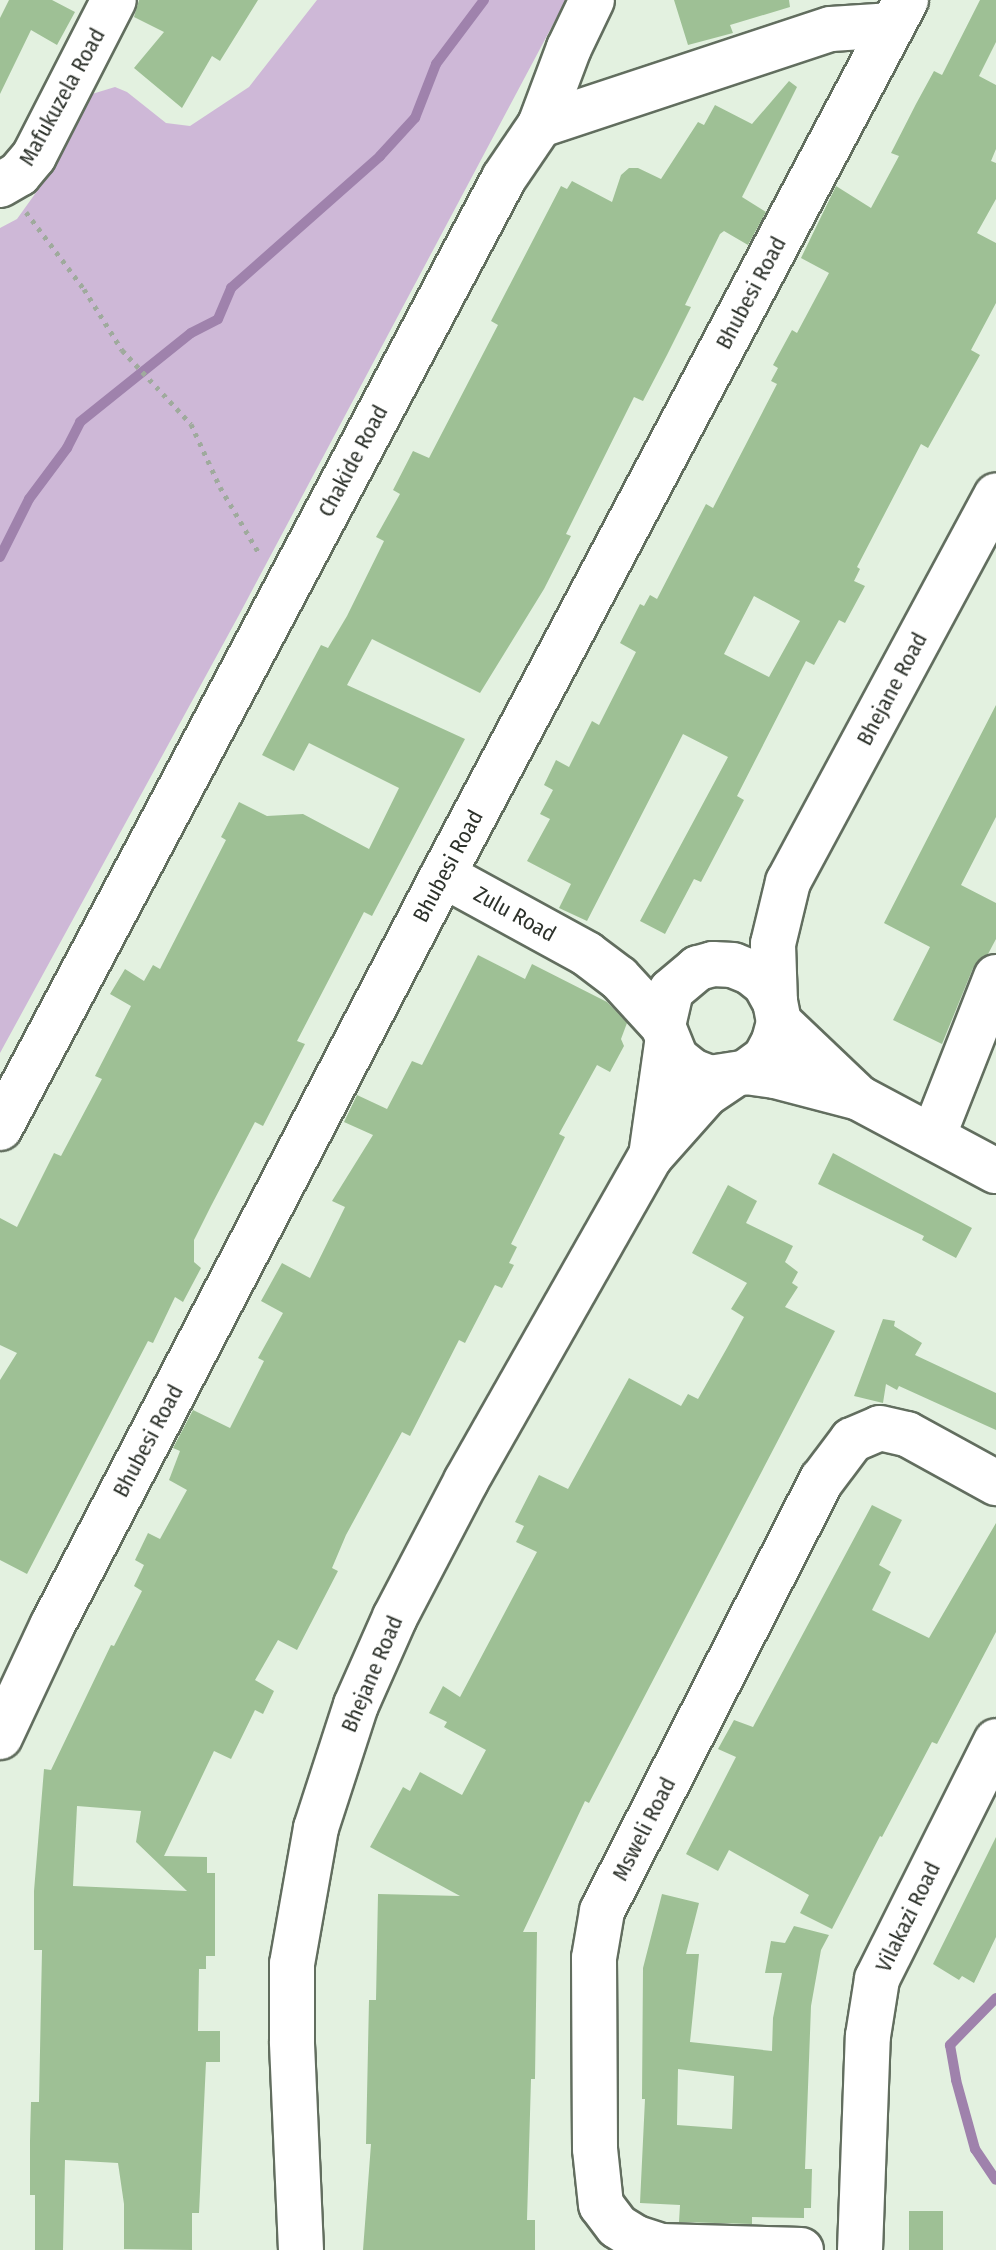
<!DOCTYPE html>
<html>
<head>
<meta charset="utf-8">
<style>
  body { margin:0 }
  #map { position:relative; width:996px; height:2250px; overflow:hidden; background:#e3f1e0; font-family:"Fira Sans Condensed",sans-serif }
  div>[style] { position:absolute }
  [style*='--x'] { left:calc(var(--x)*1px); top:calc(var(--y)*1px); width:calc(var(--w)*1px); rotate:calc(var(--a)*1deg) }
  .green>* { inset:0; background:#ceb8d7 }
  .stream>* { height:10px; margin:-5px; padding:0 5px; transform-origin:5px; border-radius:5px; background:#9f82ac }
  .building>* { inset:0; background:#9ec095; transform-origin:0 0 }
  .path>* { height:5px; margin-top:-2.5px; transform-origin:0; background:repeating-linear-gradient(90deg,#9faa9d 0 4px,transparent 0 10px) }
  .roads { filter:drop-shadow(2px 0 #626e5f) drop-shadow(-2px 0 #626e5f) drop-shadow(0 2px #626e5f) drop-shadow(0 -2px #626e5f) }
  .minor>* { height:44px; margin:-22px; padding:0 22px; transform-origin:22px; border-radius:22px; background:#fff }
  span { translate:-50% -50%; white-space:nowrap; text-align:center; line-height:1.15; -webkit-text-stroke:8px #fff; paint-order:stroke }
  .street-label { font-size:22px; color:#2d322b }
</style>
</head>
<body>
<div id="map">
  <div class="green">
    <i style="clip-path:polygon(317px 0,566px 0,239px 615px,0 1053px,0 228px,17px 219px,45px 180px,92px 94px,115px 87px,127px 92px,166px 123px,190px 126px,249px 87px)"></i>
  </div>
  <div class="stream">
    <i style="--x:0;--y:557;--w:65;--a:-63.4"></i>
    <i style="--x:29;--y:499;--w:64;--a:-53.3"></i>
    <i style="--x:67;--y:448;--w:29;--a:-63"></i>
    <i style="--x:80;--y:422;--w:142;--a:-38.7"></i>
    <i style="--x:191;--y:333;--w:30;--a:-27"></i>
    <i style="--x:218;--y:319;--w:34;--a:-67"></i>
    <i style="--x:231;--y:288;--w:199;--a:-41.5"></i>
    <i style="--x:380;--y:156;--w:52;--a:-47.4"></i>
    <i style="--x:415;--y:118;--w:58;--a:-68.7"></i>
    <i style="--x:436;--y:64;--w:80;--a:-53.1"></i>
    <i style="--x:996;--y:1998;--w:66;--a:134.4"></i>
    <i style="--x:950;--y:2045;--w:36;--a:80"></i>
    <i style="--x:956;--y:2080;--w:72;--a:74.6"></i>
    <i style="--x:975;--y:2149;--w:37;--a:56"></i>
  </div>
  <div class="building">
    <i style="clip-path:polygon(9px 0,52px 0,75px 12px,57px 45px,31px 30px,0 94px,0 18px)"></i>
    <i style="clip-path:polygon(139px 0,258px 0,220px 61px,212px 56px,182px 108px,134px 68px,164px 32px,134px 17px)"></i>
    <i style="clip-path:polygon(674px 0,789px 0,790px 7px,730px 25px,733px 33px,688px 45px)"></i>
    <i style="clip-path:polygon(evenodd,980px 0,996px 0,996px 42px,979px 76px,996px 85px,996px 149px,991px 161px,996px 163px,996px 199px,977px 233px,996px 243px,996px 303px,971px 350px,980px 355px,928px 448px,921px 444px,857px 567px,860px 569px,854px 581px,865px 586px,845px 623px,839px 620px,814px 665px,806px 661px,737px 796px,744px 800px,701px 882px,694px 879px,665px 934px,640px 921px,728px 757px,683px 734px,587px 921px,559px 908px,571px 884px,527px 861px,550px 819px,540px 814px,553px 790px,544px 785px,556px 760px,569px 767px,592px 721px,599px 725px,636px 652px,620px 643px,640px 604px,644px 606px,650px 595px,657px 599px,706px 504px,713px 508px,777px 384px,771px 381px,778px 368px,773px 365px,792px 330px,797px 333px,829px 273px,801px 258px,836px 186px,871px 208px,899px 156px,891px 153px,916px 104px,934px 71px,942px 75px,980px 0,754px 596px,800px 621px,769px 677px,724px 654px,754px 596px)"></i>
    <i style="clip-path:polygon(789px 81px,797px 87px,742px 197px,766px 212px,748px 245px,724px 231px,720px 234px,685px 305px,691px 307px,667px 355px,643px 401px,634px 397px,566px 534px,571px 536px,544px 589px,480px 693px,372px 639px,347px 685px,465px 739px,372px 916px,364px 912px,297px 1041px,305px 1044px,263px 1126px,255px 1122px,211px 1206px,194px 1240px,194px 1262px,201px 1268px,183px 1302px,175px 1297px,153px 1343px,148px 1341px,27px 1574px,0 1560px,0 1380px,17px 1353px,0 1345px,0 1218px,17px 1227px,54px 1153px,61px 1156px,102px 1079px,95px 1076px,131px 1006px,110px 994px,125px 969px,144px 981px,153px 965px,160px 969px,226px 840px,221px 837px,239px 802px,267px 816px,303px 814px,369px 849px,399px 788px,309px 743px,294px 771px,262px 755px,321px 645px,328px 648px,347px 616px,384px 541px,376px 537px,400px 494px,393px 490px,413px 451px,429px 458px,498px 325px,491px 321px,561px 186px,567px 189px,572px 181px,612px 202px,621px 175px,629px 168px,638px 168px,661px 179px,698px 122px,704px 125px,715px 105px,752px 124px)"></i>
    <i style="clip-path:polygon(996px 705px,996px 817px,961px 885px,996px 903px,996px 939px,988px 954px,973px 968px,942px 1044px,893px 1020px,930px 947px,884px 923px)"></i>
    <i style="clip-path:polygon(evenodd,478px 955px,525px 979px,532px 964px,607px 1002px,627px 1023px,621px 1039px,624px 1046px,610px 1072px,597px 1065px,559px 1134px,565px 1137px,511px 1244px,517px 1247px,509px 1263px,514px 1265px,502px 1288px,495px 1285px,465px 1343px,459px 1340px,410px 1436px,402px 1432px,346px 1535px,332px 1568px,338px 1571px,297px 1650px,278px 1640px,255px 1680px,274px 1691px,263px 1714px,255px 1710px,231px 1759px,214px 1751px,164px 1856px,207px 1857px,207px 1873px,215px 1873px,215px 1956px,206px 1956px,206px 1969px,199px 1969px,198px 2031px,220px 2031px,220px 2062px,206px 2062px,199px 2213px,192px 2213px,192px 2250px,124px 2249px,124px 2204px,118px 2163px,65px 2160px,63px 2250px,35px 2250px,35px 2195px,30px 2195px,30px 2141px,31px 2102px,39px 2102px,42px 1950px,34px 1950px,34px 1891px,44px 1769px,51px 1770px,111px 1645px,114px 1646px,142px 1591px,134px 1586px,144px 1565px,135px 1560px,148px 1533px,160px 1539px,187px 1490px,169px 1480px,180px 1451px,173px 1448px,193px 1410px,230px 1428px,264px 1361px,258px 1358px,283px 1313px,261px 1301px,282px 1263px,310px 1278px,345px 1207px,332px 1201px,373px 1135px,344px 1122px,357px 1095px,387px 1109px,412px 1061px,422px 1065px,478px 955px,77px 1806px,141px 1811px,136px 1842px,187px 1891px,73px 1886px,77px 1806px)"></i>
    <i style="clip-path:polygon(833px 1153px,972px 1228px,956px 1258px,922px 1240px,924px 1236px,818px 1184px)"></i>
    <i style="clip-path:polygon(728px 1185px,757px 1201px,746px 1223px,793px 1246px,785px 1262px,798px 1272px,792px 1283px,798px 1287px,785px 1307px,835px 1331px,589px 1803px,585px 1801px,523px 1932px,537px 1932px,535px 2079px,531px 2079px,527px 2220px,535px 2220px,535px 2250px,363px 2250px,371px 2144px,366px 2144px,369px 2000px,376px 2000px,378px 1894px,460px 1896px,370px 1847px,403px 1787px,410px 1791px,420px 1772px,462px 1795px,486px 1750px,444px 1727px,447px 1722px,429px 1713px,443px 1686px,460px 1697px,537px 1552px,516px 1542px,524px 1526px,515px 1522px,539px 1475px,568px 1489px,629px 1378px,681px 1406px,688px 1394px,698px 1399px,727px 1348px,744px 1317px,731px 1309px,747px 1283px,692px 1253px)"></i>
    <i style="clip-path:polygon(883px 1319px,895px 1321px,894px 1326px,922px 1343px,915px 1355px,996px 1393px,996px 1430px,899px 1386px,897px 1390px,886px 1384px,883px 1403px,854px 1396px)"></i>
    <i style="clip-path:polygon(872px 1505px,902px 1520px,879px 1565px,891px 1572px,872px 1610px,929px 1638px,996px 1523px,996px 1632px,937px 1744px,932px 1742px,882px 1837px,880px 1836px,832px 1929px,800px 1913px,809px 1895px,729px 1850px,718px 1871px,686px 1854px,736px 1757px,718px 1749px,734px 1720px,753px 1727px)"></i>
    <i style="clip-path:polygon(996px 1837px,996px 1937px,974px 1983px,962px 1976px,959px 1980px,933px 1964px)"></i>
    <i style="clip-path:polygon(evenodd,662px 1894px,699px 1903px,686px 1954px,699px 1954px,690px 2042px,772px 2051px,773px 2018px,782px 1973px,765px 1973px,771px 1941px,785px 1943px,794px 1926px,829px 1935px,821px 1950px,811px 2006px,805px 2169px,812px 2169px,811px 2208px,804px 2208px,804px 2218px,752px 2217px,752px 2224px,679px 2222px,680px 2205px,640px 2203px,645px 2099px,642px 2099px,643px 1968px,662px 1894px,678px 2069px,734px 2076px,732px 2129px,677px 2125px,678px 2069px)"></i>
    <i style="left:909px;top:2211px;width:34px;height:39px"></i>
  </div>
  <div class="path">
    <i style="--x:26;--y:212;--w:96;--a:53"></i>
    <i style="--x:84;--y:289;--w:72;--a:58.1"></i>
    <i style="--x:122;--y:350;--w:101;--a:47"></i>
    <i style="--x:191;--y:424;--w:69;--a:65.3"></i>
    <i style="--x:220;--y:487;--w:79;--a:59.5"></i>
  </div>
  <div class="roads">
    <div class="minor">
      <i style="--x:540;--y:125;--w:82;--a:-69.4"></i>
      <i style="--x:569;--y:48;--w:53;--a:-64.4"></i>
      <i style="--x:0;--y:185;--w:22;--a:-30"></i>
      <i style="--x:19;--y:174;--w:23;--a:-50"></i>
      <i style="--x:34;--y:156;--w:175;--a:-62.9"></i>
      <i style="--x:443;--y:875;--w:164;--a:28.7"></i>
      <i style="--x:587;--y:954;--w:40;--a:37"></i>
      <i style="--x:619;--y:978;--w:65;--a:47.5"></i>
      <i style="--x:775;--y:1002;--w:58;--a:-92"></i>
      <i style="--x:773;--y:944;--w:64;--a:-76.4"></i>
      <i style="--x:788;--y:882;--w:439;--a:-61.7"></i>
      <i style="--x:779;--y:1022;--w:108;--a:43.5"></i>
      <i style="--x:746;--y:1072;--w:24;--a:-36"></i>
      <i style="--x:765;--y:1058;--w:19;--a:-62"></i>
      <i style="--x:774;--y:1041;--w:20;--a:-75"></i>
      <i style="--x:779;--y:1022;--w:20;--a:-101"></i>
      <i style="--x:775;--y:1002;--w:21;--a:-119"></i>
      <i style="--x:765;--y:984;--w:19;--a:-141"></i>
      <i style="--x:750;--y:972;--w:18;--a:-158"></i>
      <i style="--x:733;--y:965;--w:20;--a:-177"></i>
      <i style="--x:713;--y:964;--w:16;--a:165"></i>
      <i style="--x:698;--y:968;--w:35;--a:140"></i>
      <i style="--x:671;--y:991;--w:36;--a:103"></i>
      <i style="--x:663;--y:1026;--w:35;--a:68"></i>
      <i style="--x:676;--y:1058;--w:21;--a:39"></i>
      <i style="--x:692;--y:1071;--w:19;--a:21"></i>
      <i style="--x:710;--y:1078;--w:36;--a:-9"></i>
      <i style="--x:746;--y:1072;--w:29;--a:8"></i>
      <i style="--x:775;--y:1076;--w:87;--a:14.7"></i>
      <i style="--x:859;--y:1098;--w:155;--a:28.1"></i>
      <i style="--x:0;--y:1128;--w:1075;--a:-62.05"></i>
      <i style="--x:504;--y:178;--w:64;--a:-55.8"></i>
      <i style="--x:540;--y:125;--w:306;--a:-18.3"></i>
      <i style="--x:831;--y:29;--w:62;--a:-3.7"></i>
      <i style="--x:933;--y:1137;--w:172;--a:-68.5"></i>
      <i style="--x:651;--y:1156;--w:114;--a:-81.9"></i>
      <i style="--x:0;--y:1737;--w:123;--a:-64.9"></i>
      <i style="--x:52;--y:1626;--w:847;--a:-62.5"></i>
      <i style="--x:443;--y:875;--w:990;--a:-62.11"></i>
      <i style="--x:301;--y:2250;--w:209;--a:-92.5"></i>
      <i style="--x:292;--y:2041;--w:77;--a:-90"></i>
      <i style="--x:292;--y:1964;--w:138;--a:-80"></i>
      <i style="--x:316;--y:1828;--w:129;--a:-72"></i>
      <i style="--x:356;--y:1705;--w:96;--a:-66.1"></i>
      <i style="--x:395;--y:1617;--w:153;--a:-62.4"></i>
      <i style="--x:466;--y:1481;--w:374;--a:-60.4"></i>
      <i style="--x:651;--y:1156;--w:83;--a:-48.4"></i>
      <i style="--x:706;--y:1094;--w:30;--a:-34"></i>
      <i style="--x:801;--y:2250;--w:140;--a:-178.4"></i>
      <i style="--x:661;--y:2246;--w:26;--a:-162"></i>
      <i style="--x:636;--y:2238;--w:22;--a:-148"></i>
      <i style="--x:617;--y:2226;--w:26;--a:-127"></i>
      <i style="--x:601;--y:2205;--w:56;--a:-96.1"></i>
      <i style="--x:595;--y:2149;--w:191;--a:-90.3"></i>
      <i style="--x:594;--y:1958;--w:48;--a:-80.3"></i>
      <i style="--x:602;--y:1911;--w:484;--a:-63"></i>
      <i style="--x:822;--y:1480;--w:50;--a:-53.1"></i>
      <i style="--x:852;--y:1440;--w:30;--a:-23"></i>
      <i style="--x:880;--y:1428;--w:28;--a:13"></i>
      <i style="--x:907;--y:1434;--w:102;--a:28.8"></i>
      <i style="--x:860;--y:2250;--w:214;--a:-87.9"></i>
      <i style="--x:868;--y:2036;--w:58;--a:-81"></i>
      <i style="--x:877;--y:1979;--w:266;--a:-63.4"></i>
    </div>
  </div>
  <div class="street-label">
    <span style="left:62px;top:97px;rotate:-61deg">Mafukuzela Road</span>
    <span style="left:751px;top:293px;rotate:-62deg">Bhubesi Road</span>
    <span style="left:353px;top:461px;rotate:-62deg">Chakide Road</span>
    <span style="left:892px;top:689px;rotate:-62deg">Bhejane Road</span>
    <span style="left:448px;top:866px;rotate:-62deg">Bhubesi Road</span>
    <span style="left:515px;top:914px;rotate:29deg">Zulu Road</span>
    <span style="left:148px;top:1441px;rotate:-62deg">Bhubesi Road</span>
    <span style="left:372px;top:1674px;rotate:-67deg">Bhejane Road</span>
    <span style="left:644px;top:1829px;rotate:-63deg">Msweli Road</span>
    <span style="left:908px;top:1917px;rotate:-64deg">Vilakazi Road</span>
  </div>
</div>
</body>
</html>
